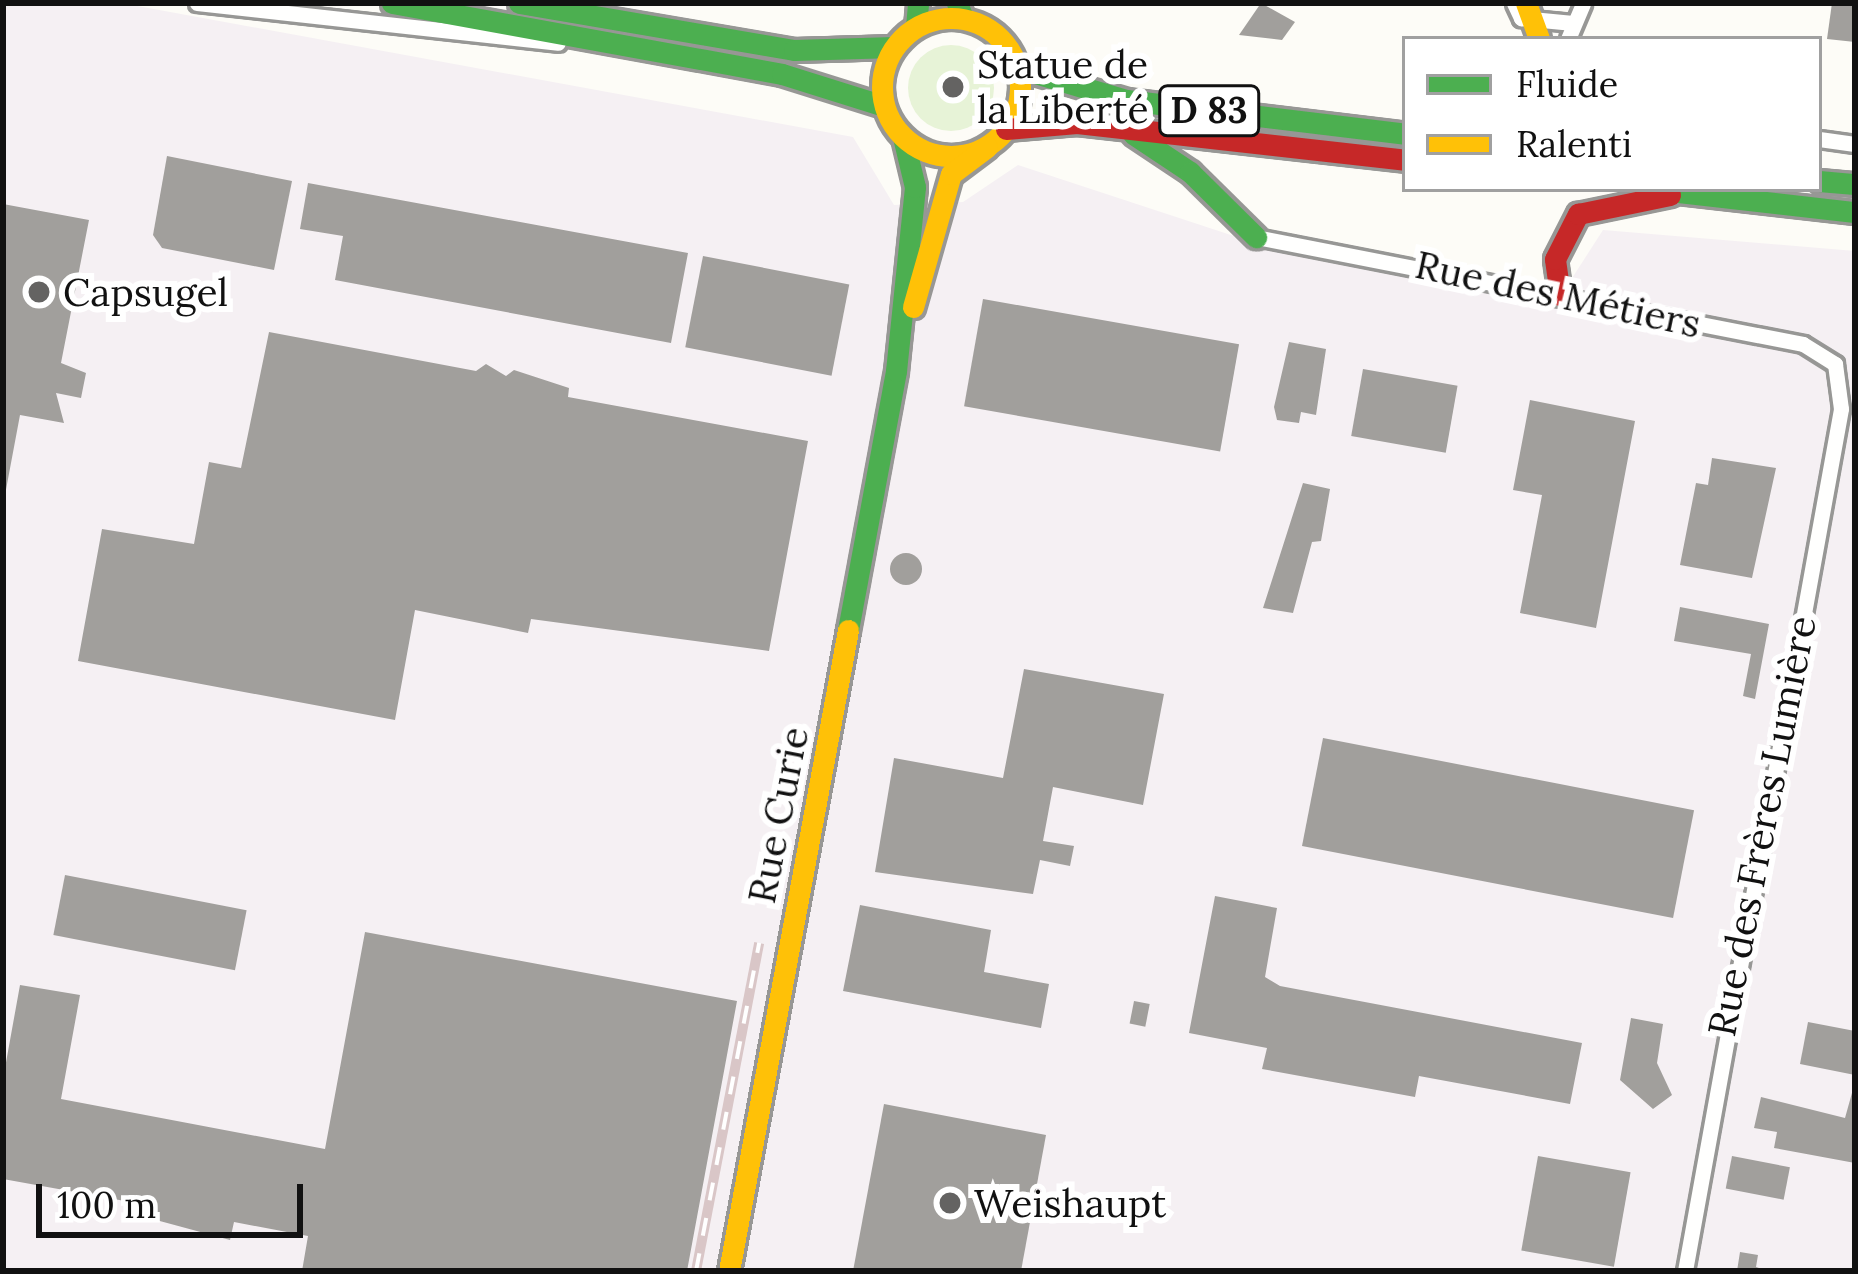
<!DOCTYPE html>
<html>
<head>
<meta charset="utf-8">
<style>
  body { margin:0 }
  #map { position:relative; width:1858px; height:1274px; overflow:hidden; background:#fdfcf7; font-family:Lora,serif }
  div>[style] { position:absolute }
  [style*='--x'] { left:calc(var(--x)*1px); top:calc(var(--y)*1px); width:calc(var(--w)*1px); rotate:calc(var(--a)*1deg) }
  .industrial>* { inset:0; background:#f5f0f3 }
  .green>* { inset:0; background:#e7f3d7 }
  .round { border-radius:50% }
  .building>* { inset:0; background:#a19f9c; transform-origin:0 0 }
  .roads { filter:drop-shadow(3px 0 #979795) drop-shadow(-3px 0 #979795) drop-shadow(0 3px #979795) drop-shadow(0 -3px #979795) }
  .street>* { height:15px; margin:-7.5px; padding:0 7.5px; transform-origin:7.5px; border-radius:7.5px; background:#fffffe }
  .fast>* { height:21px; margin:-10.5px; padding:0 10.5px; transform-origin:10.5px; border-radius:10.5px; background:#4caf50 }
  .slow>* { height:21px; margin:-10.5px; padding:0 10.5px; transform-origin:10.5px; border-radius:10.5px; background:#ffc107 }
  .slow>.ring { margin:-10.5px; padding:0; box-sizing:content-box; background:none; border:21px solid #ffc107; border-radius:50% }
  .jam>* { height:21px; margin:-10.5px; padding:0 10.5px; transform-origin:10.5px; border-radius:10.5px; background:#c62828 }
  .rail>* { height:10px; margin-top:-5px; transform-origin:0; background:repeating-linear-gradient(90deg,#fff 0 18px,#d9c6c7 0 36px); box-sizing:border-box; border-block:3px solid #d9c6c7 }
  .dots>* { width:33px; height:33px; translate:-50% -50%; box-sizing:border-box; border:6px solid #fff; border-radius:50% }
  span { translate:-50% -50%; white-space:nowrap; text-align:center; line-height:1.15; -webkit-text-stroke:12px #fff; paint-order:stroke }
  .shield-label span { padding:3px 9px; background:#fff; border:3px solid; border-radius:9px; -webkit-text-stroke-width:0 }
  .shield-label { font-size:36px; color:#111; font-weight:700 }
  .poi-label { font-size:39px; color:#111 }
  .left { translate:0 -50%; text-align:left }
  .street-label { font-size:39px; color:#111 }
  .frame { position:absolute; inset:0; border:6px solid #111; pointer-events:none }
  .legend { position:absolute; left:1402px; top:36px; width:420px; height:156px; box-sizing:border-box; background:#fff; border:3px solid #a0a0a0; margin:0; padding:15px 21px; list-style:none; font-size:36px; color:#111 }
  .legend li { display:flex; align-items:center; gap:24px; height:60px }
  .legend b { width:60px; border:3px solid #a0a0a0 }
  .scale { position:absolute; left:36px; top:1184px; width:267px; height:54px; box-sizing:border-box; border:6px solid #111; border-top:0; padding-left:15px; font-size:36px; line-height:42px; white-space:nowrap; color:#111; -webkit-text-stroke:9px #fff; paint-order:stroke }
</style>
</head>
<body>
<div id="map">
  <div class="industrial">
    <i style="clip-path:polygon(3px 3px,121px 3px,853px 137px,894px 205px,963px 202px,1018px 165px,1240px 238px,1558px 300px,1603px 230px,1855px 251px,1855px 1271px,3px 1271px)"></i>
  </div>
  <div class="green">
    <i class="round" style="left:908px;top:45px;width:86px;height:86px"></i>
  </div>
  <div class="building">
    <i style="clip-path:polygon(1261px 3px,1295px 22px,1282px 40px,1239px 35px)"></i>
    <i style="clip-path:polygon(1832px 3px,1855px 3px,1855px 42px,1827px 39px)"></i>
    <i style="clip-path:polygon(167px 156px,292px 181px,274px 270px,162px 248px,153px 235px)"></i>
    <i style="clip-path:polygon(308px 183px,688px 253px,671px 343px,335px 280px,343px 236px,300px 229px)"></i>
    <i style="clip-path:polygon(3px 204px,89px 220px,61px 363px,86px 373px,81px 398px,56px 393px,64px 423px,20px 415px,5px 495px)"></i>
    <i style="left:703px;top:256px;width:149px;height:93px;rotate:11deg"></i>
    <i style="left:983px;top:299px;width:260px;height:109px;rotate:10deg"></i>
    <i style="clip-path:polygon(269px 332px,476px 371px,486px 364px,506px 376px,514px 370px,569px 388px,568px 397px,808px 441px,769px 651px,531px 619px,528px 633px,415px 610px,395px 720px,78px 661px,102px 529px,194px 544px,209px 462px,241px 468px)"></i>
    <i style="clip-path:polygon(1289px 342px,1326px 349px,1316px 415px,1301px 412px,1299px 423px,1277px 420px,1274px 407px)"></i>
    <i style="left:1363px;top:369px;width:96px;height:68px;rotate:10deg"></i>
    <i style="clip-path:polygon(1530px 400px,1635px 421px,1596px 628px,1520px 613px,1542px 495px,1513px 490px)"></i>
    <i style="clip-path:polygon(1712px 458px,1776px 468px,1752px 578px,1680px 565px,1696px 483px,1708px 485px)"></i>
    <i style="clip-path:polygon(1303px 483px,1330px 489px,1321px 541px,1312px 542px,1293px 613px,1263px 608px)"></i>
    <i class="round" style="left:890px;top:553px;width:32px;height:32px"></i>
    <i style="clip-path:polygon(1680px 607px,1769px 624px,1755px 699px,1743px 696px,1751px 654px,1674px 641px)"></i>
    <i style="clip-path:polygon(1024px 669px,1164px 694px,1143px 805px,1053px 787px,1043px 841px,1074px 846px,1070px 866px,1040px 860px,1033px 894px,875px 872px,894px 758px,1003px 778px)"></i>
    <i style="left:1323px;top:738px;width:378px;height:110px;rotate:11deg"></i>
    <i style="left:65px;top:875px;width:185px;height:61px;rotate:11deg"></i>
    <i style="clip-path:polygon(1215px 896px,1277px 908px,1265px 977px,1280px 986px,1582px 1043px,1570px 1104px,1419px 1076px,1415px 1097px,1262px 1069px,1267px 1048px,1189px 1033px)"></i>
    <i style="clip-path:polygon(860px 905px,991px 930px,984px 972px,1049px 984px,1041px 1028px,843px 991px)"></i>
    <i style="clip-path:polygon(365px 932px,737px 1001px,687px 1271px,302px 1271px,308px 1236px,234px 1222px,230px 1240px,145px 1217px,147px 1205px,3px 1179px,3px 1079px,20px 985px,80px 995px,61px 1099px,325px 1149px)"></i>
    <i style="left:1134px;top:1001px;width:16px;height:23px;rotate:11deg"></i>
    <i style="clip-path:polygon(1631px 1018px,1663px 1024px,1657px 1063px,1672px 1095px,1653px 1109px,1620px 1080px)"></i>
    <i style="clip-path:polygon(1808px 1022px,1855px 1031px,1855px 1075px,1800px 1064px)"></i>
    <i style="clip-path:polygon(1855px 1082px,1855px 1163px,1774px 1148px,1777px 1132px,1754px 1128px,1761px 1097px,1845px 1118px)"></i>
    <i style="clip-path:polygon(884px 1104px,1046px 1135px,1021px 1271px,853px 1271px)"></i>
    <i style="left:1538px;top:1156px;width:94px;height:96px;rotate:10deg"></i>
    <i style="left:1732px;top:1156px;width:59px;height:33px;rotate:11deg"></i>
    <i style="clip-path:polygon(1740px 1252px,1758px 1255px,1756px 1267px,1768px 1271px,1737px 1271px)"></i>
  </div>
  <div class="roads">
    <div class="street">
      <i style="--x:197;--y:3;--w:363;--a:6.3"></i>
      <i style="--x:1514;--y:3;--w:17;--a:65"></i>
      <i style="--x:1521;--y:18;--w:52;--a:5.5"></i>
      <i style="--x:1568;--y:39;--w:39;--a:-67"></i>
      <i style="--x:1819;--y:139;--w:36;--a:8"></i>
      <i style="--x:1256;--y:237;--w:557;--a:11.07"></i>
      <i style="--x:1803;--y:344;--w:38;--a:32"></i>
      <i style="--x:1835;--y:364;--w:45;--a:82.4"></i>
      <i style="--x:1841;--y:409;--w:876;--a:100.26"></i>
    </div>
    <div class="fast">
      <i style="--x:392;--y:3;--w:396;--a:10.3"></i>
      <i style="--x:782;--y:74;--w:107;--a:17.4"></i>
      <i style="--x:519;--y:3;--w:279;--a:9.7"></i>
      <i style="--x:794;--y:50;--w:100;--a:-1.7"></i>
      <i style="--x:957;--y:3;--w:16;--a:68"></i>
      <i style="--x:916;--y:27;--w:24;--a:-85"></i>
      <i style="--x:1018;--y:68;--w:113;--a:16.5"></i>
      <i style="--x:1126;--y:100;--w:281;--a:6.9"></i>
      <i style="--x:1133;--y:134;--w:69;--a:33.7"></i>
      <i style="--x:1190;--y:172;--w:93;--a:44.6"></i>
      <i style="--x:1819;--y:181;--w:36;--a:5"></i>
      <i style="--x:1652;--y:189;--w:204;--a:6.5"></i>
      <i style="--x:848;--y:630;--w:263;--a:-79.5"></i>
      <i style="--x:896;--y:371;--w:185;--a:-84.1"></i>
      <i style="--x:915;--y:187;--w:51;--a:-103.5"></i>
    </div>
    <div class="slow">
      <i style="--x:1526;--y:3;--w:38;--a:70"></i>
      <i class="ring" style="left:882px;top:18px;width:117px;height:117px"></i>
      <i style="--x:913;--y:307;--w:138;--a:-74.1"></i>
      <i style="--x:951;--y:174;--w:45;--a:-36.9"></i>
      <i style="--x:729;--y:1271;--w:652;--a:-79.48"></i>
    </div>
    <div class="jam">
      <i style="--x:1006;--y:129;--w:71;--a:-4.8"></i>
      <i style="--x:1077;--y:123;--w:330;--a:6.4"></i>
      <i style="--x:1560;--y:295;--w:36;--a:-98"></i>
      <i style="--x:1555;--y:259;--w:51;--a:-62.9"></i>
      <i style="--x:1578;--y:214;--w:94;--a:-11.7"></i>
    </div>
  </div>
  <div class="rail">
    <i style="--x:696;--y:1271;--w:334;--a:-79.1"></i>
  </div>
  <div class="dots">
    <i style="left:953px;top:87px;background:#646362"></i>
    <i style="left:39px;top:292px;background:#646362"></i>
    <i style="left:950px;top:1203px;background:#646362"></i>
  </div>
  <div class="shield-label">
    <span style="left:1209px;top:111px">D 83</span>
  </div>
  <div class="poi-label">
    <span class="left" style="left:977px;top:87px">Statue de<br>la Liberté</span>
    <span class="left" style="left:63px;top:292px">Capsugel</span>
    <span class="left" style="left:974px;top:1203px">Weishaupt</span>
  </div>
  <div class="street-label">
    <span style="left:1558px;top:294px;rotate:12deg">Rue des Métiers</span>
    <span style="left:778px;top:815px;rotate:-79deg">Rue Curie</span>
    <span style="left:1762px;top:826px;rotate:-79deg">Rue des Frères Lumière</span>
  </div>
  <div class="frame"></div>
  <ul class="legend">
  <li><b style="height:15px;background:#4caf50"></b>Fluide</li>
  <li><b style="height:15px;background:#ffc107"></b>Ralenti</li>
  </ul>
  <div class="scale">100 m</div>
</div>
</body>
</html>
